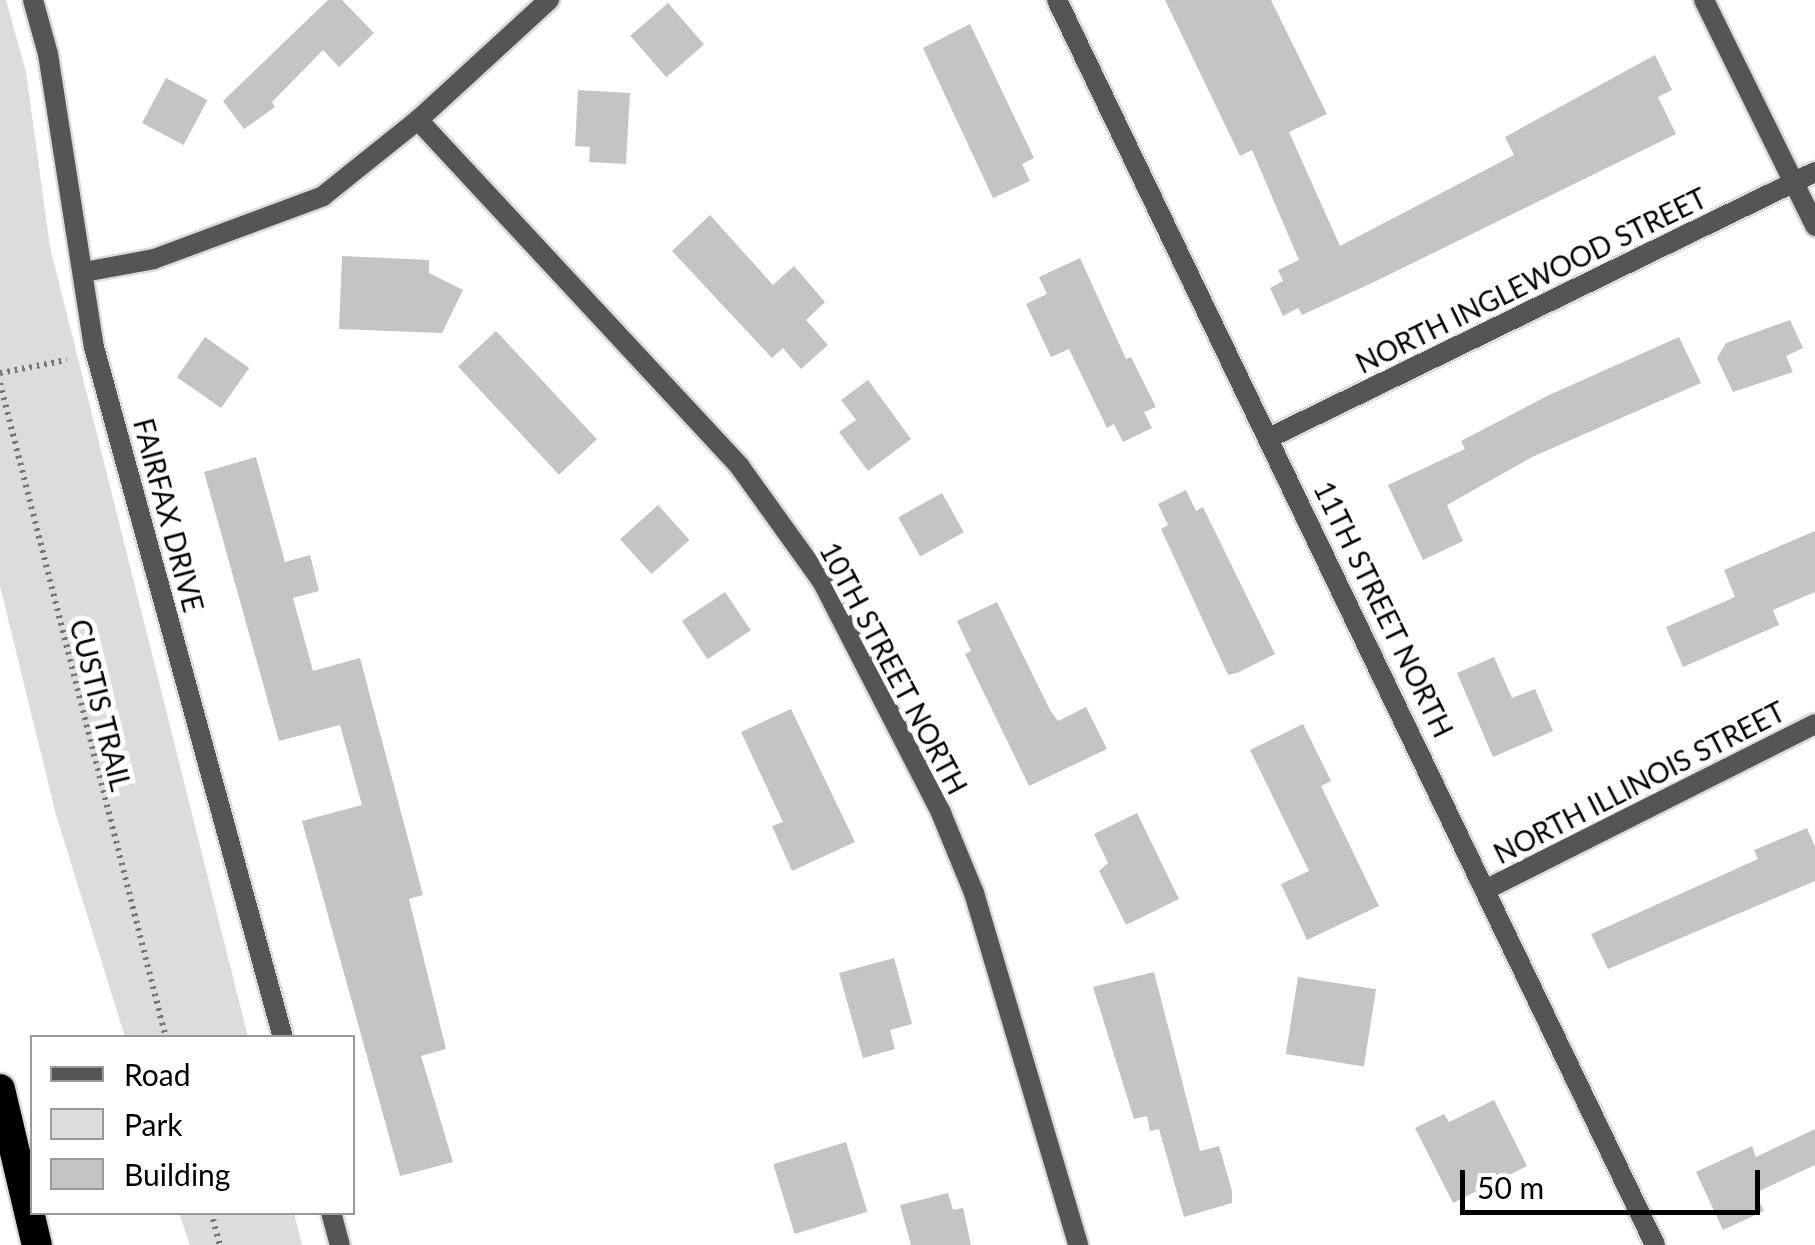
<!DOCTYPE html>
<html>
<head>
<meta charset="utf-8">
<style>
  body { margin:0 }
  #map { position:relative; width:1815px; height:1245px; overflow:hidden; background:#fff; font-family:Lato,sans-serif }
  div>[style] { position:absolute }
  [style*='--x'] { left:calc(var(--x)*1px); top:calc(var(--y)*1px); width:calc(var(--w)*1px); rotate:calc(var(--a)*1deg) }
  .green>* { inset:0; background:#dcdcdc }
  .building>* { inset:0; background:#c4c4c4; transform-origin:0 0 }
  .path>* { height:6px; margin-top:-3px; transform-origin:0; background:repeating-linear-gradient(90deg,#777 0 2.5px,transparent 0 7.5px) }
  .roads { filter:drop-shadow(2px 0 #dbdbdb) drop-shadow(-2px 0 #dbdbdb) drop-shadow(0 2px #dbdbdb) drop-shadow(0 -2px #dbdbdb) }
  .street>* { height:20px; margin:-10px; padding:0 10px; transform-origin:10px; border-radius:10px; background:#555 }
  .highway>* { height:30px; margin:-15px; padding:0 15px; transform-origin:15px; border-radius:15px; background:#000 }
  span { translate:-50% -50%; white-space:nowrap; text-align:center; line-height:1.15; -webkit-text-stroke:10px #fff; paint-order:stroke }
  .street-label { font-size:28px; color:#000 }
  .legend { position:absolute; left:30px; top:1035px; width:325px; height:180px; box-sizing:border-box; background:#fff; border:2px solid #999; margin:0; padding:12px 18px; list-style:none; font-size:30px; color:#000 }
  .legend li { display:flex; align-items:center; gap:20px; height:50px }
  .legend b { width:50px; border:2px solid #999 }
  .scale { position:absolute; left:1460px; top:1170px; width:300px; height:45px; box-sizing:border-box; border:5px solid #000; border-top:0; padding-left:12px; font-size:30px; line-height:35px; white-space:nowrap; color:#000; -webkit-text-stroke:8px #fff; paint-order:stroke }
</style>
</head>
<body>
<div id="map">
  <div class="green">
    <i style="clip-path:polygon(0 0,6px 0,26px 72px,50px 247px,248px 1037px,125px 1037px,56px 815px,0 586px)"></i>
    <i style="clip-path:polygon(179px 1213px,294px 1213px,302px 1245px,190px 1245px)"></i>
  </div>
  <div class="building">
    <i style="clip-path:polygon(328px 0,342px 0,374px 33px,339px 67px,323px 50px,272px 102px,275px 107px,244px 129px,223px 101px)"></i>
    <i style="clip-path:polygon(1165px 0,1271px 0,1327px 114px,1289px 132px,1340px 246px,1514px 155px,1505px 137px,1655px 55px,1672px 90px,1658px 97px,1676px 134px,1374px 282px,1302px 315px,1298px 308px,1283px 316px,1270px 288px,1283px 281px,1278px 270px,1299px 260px,1252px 150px,1240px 156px)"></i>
    <i style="left:668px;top:3px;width:55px;height:50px;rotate:49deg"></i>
    <i style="clip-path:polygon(970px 24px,1034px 158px,1022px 164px,1030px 181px,993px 198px,923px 48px)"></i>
    <i style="left:166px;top:78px;width:47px;height:51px;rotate:28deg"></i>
    <i style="clip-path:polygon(578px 90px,630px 93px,626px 164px,589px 162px,590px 147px,575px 146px)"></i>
    <i style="clip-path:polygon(710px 215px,773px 285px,794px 266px,825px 302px,806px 320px,828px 345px,801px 369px,783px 348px,772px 358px,672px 251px)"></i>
    <i style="clip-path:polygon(342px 256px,429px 260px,429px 273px,463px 290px,442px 333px,339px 329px)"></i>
    <i style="clip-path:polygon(1080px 258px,1126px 359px,1131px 357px,1156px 407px,1144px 412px,1152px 428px,1123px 442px,1114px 424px,1107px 428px,1069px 349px,1051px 357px,1026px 304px,1047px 294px,1039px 277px)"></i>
    <i style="clip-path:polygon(1790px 320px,1803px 348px,1786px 356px,1793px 372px,1733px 392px,1717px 358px,1726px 343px)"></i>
    <i style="left:496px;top:331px;width:148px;height:52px;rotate:47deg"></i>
    <i style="left:205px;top:337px;width:54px;height:49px;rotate:35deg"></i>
    <i style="clip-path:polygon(1679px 337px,1701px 383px,1532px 457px,1447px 505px,1463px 541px,1423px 560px,1388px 485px,1465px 449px,1461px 441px,1547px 396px)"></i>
    <i style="clip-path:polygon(868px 380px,911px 439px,868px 471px,839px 432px,856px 420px,841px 400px)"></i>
    <i style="clip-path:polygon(256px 457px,285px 562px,310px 555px,319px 591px,293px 598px,313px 671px,360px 658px,423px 895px,409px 899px,446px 1049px,421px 1056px,453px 1162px,400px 1176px,302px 821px,362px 805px,340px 725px,279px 741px,204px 472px)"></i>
    <i style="clip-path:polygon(1186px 490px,1196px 511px,1203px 507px,1275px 654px,1237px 673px,1228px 675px,1161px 529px,1168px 525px,1158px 504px)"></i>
    <i style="left:942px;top:493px;width:45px;height:50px;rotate:61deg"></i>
    <i style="left:658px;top:505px;width:47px;height:51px;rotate:48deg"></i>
    <i style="clip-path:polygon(1815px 531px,1815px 592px,1773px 610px,1779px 625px,1683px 667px,1666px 627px,1735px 597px,1724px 570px)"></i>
    <i style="left:725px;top:592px;width:46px;height:52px;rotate:56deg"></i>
    <i style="clip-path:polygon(997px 602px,1050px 710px,1058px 721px,1086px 707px,1107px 749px,1029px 786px,965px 654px,971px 651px,957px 621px)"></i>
    <i style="clip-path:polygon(1494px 657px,1512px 698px,1535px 689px,1553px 731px,1493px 757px,1457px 673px)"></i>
    <i style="clip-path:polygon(791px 709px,855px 842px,792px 871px,772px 826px,783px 822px,741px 732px)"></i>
    <i style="clip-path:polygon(1303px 724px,1331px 781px,1321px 786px,1379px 906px,1307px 940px,1281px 884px,1309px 871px,1250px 750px)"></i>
    <i style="clip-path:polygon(1137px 813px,1179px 899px,1126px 925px,1099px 871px,1108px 863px,1094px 834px)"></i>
    <i style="clip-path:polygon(1807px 828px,1815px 847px,1815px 881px,1608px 969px,1591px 934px,1758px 859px,1754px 850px)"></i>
    <i style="clip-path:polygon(894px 958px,912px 1024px,890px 1030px,895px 1049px,863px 1058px,839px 973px)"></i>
    <i style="clip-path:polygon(1154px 972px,1200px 1151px,1219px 1146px,1232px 1191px,1232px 1203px,1184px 1217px,1159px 1129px,1150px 1131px,1147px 1116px,1134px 1119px,1093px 987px)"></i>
    <i style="left:1298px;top:977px;width:79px;height:78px;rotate:9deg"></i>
    <i style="clip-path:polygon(1494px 1100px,1527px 1166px,1453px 1203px,1415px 1128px,1444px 1114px,1449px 1122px)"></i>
    <i style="clip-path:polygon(1815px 1129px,1815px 1165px,1755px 1193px,1764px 1211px,1723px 1230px,1696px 1172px,1752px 1146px,1756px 1157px)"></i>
    <i style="left:846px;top:1142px;width:73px;height:76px;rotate:73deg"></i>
    <i style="clip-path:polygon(948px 1193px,953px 1210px,963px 1208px,971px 1245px,911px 1245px,900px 1205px)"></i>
  </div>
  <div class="path">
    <i style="--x:0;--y:373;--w:68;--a:-11"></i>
    <i style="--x:0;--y:383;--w:676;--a:75.78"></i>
    <i style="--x:211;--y:1212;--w:34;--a:75"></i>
  </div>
  <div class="roads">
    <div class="street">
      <i style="--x:33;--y:0;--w:56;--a:74.5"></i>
      <i style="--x:48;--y:54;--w:297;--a:81.1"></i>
      <i style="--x:94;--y:347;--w:716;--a:74.7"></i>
      <i style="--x:1057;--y:0;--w:1381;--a:64.34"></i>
      <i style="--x:1704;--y:0;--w:252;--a:63.8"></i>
      <i style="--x:418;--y:120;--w:473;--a:47.1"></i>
      <i style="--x:740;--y:467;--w:140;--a:54.3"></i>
      <i style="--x:822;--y:581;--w:261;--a:62.8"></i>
      <i style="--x:941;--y:813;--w:87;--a:67.6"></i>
      <i style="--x:974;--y:893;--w:367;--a:73.5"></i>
      <i style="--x:84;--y:272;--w:71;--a:-10.5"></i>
      <i style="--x:154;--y:259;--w:180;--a:-20.4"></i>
      <i style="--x:323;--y:196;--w:122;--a:-38.7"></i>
      <i style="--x:418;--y:120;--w:178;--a:-42.5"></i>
      <i style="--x:1271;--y:437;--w:605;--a:-25.97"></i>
      <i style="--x:1487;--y:889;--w:367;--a:-26.7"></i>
      <i style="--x:331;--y:1212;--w:34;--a:75"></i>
    </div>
    <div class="highway">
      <i style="--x:0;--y:1089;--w:160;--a:76.7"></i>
    </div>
  </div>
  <div class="street-label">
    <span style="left:1531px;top:280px;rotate:-26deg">NORTH INGLEWOOD STREET</span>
    <span style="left:169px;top:515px;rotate:75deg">FAIRFAX DRIVE</span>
    <span style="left:1384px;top:609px;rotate:64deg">11TH STREET NORTH</span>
    <span style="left:894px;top:668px;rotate:62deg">10TH STREET NORTH</span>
    <span style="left:101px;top:705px;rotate:76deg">CUSTIS TRAIL</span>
    <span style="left:1639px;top:782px;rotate:-27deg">NORTH ILLINOIS STREET</span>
  </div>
  <ul class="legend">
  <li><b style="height:12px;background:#555"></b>Road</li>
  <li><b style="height:28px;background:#dcdcdc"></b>Park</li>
  <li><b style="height:28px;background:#c4c4c4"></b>Building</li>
  </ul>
  <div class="scale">50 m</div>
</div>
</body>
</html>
